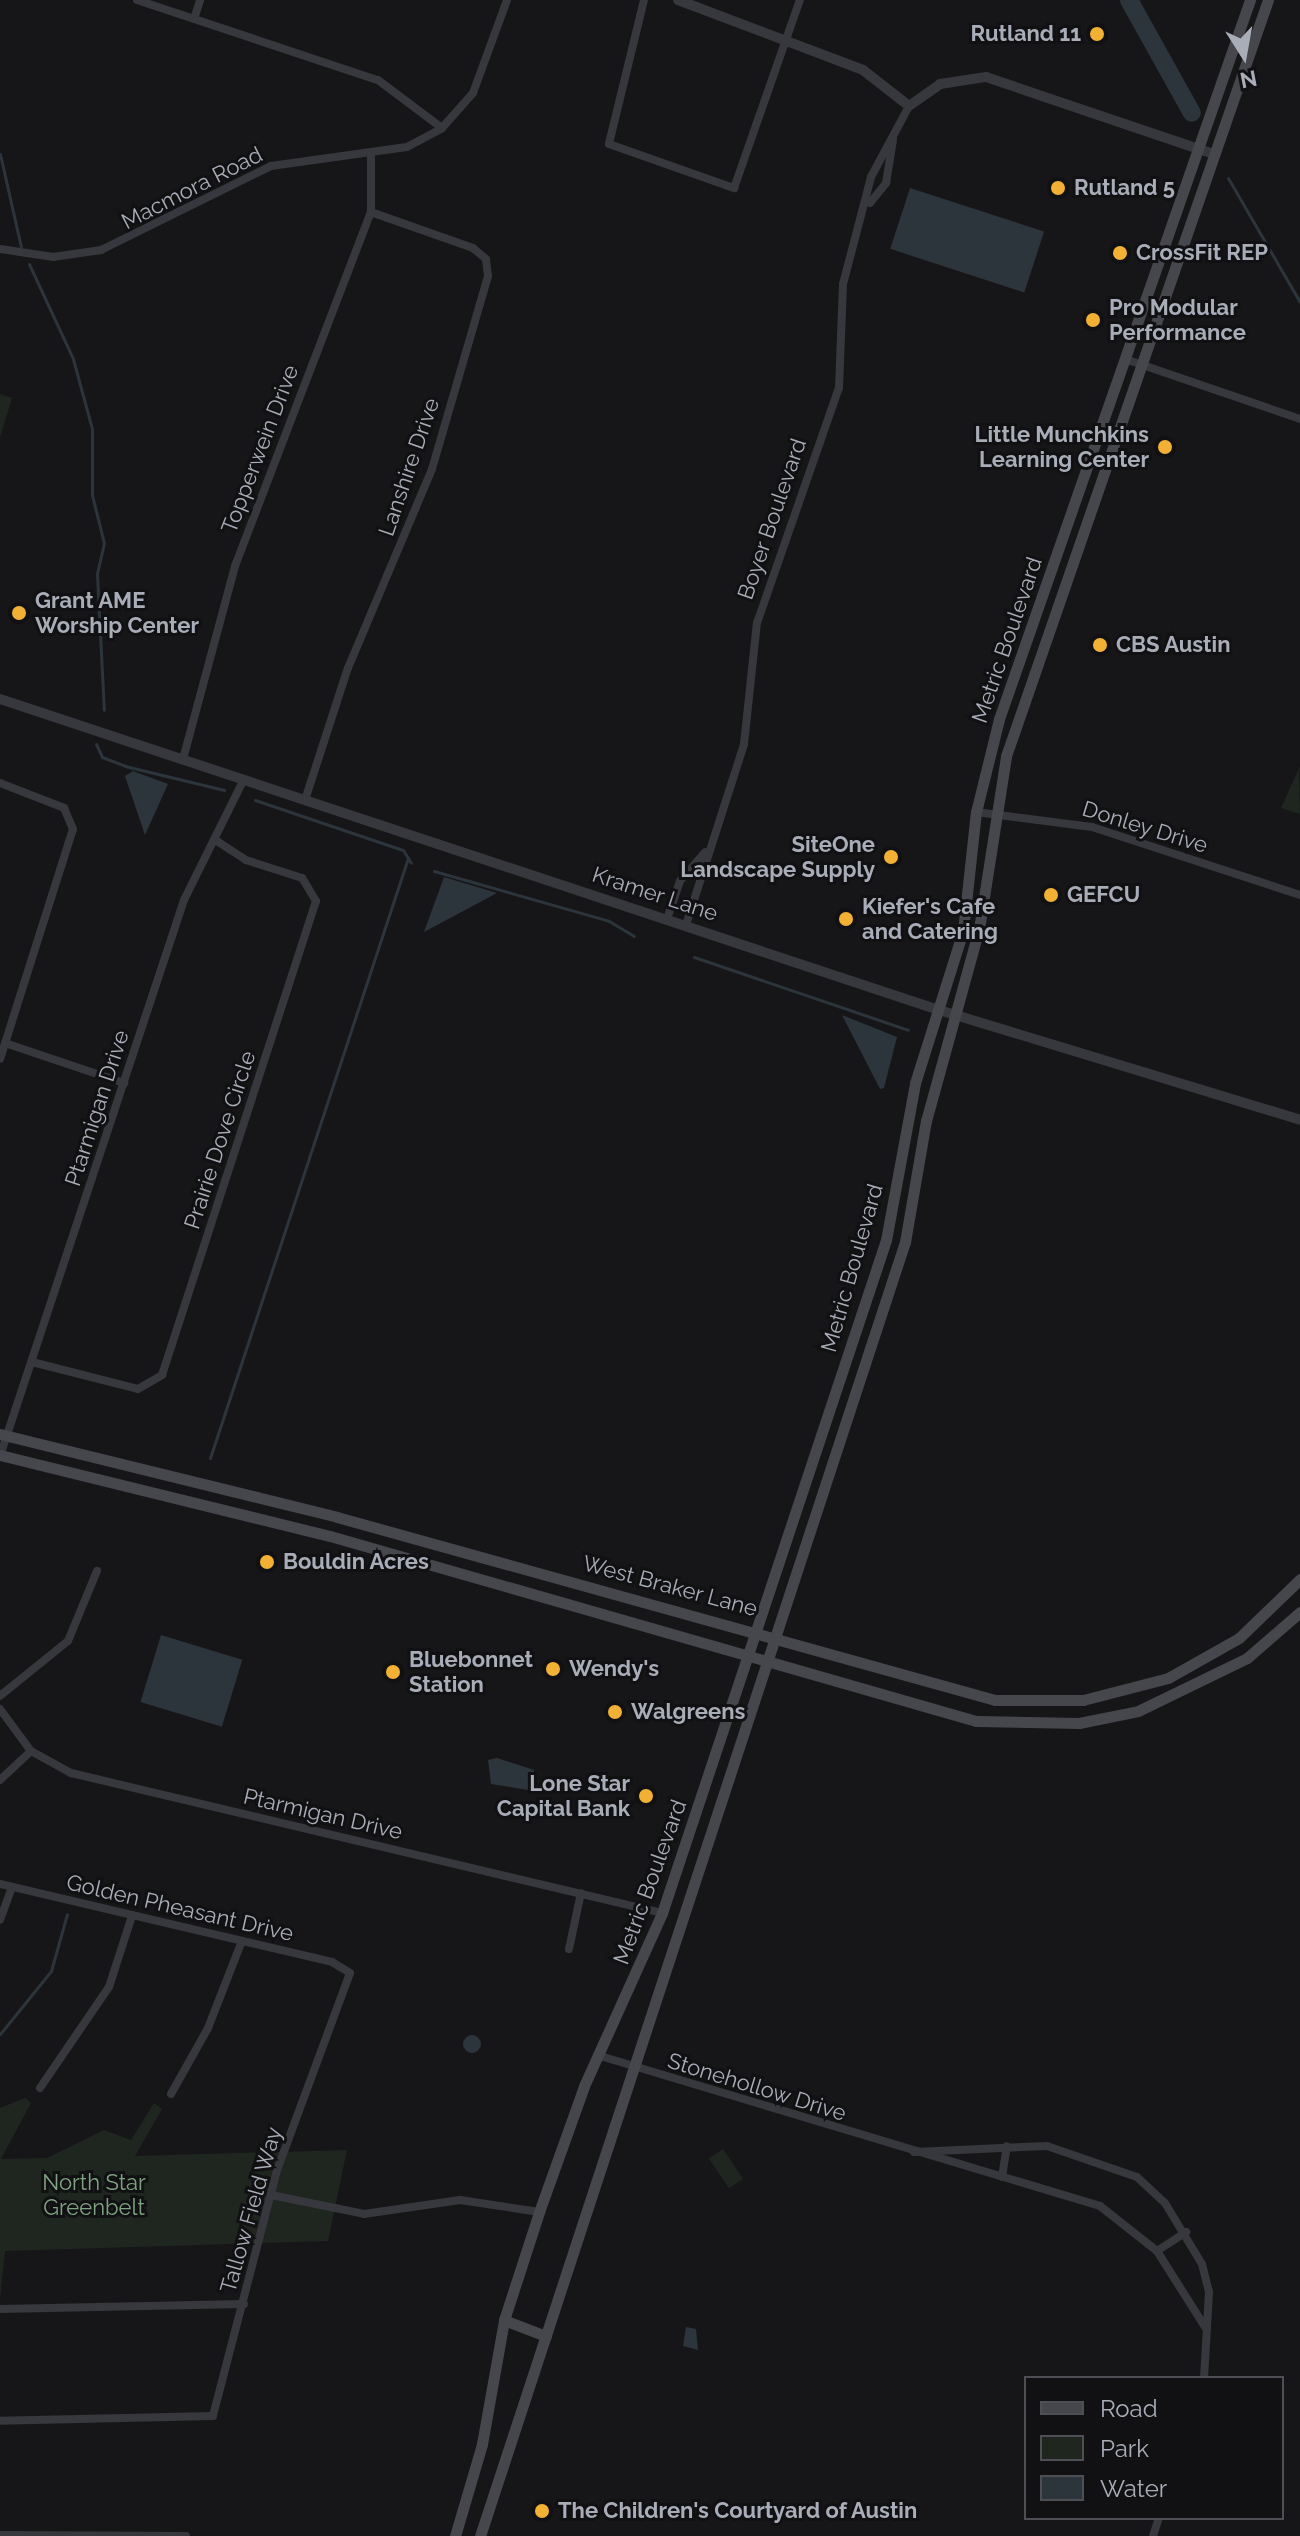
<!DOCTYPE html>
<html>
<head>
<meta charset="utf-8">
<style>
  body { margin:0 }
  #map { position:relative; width:1300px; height:2536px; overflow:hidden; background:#161618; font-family:Raleway,sans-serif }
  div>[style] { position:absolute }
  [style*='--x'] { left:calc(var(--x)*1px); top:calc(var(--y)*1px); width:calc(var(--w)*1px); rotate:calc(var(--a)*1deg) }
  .green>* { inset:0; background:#1e261f; transform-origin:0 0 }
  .water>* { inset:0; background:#2c353c; transform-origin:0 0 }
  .round { border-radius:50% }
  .stream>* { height:3px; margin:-1.5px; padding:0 1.5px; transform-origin:1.5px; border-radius:1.5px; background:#2c353c }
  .river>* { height:18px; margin:-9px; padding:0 9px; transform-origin:9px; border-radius:9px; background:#2c353c }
  .minor>* { height:8px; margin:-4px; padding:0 4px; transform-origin:4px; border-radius:4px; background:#37383d }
  .tertiary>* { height:10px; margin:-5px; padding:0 5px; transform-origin:5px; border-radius:5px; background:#37383d }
  .secondary>* { height:11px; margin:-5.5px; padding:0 5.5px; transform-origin:5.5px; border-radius:5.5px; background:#45474d }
  .dots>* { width:22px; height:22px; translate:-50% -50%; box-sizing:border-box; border:4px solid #111113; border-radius:50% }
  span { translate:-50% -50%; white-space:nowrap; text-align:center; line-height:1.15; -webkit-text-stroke:6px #111113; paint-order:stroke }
  .poi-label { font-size:22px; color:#a8adb8; font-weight:700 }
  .right { translate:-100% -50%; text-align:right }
  .left { translate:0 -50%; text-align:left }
  .street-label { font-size:22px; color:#a8adb8 }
  .park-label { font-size:22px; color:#7fa381 }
  .legend { position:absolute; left:1024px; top:2376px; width:260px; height:144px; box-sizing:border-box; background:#111113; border:2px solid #4d4f55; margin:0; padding:10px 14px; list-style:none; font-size:24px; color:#a8adb8 }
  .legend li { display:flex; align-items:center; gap:16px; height:40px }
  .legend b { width:40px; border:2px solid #4d4f55 }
  .north { position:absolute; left:1204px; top:16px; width:80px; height:80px; -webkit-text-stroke:6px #111113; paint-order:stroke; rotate:169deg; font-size:22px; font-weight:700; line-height:32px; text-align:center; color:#a8adb8 }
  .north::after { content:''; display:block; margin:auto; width:28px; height:36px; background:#a8adb8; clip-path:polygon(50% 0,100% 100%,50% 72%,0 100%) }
</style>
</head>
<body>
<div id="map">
  <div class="green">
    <i style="clip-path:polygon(0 394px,12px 398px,0 437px)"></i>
    <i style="clip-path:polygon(1300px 766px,1299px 772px,1300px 814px,1281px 808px)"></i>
    <i style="clip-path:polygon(25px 2098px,31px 2103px,1px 2159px,47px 2158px,104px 2130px,131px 2140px,154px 2103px,162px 2109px,135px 2156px,347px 2150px,328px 2241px,5px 2251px,0 2300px,0 2108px)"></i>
    <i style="left:723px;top:2149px;width:36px;height:17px;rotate:56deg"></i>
  </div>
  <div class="water">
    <i style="left:910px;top:188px;width:141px;height:64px;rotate:18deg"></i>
    <i style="clip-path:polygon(133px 771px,168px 784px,145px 835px,125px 776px)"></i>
    <i style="clip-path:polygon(444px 877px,497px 893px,424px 932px)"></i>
    <i style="clip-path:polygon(842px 1015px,897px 1037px,884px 1088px,880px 1089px)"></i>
    <i style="left:161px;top:1635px;width:85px;height:70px;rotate:17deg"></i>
    <i style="clip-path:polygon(497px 1758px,534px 1770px,534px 1791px,491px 1784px,488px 1760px)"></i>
    <i class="round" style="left:463px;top:2035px;width:18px;height:18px"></i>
    <i style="clip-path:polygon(686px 2327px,696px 2329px,698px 2350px,683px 2346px)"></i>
  </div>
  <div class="stream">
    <i style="--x:0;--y:154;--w:95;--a:77.3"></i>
    <i style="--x:1228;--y:178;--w:143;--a:59.9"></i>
    <i style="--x:29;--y:264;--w:105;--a:65.1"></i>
    <i style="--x:73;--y:359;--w:73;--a:74.8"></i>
    <i style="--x:92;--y:429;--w:66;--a:90"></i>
    <i style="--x:92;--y:495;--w:49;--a:76"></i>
    <i style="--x:104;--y:543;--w:32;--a:103"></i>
    <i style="--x:97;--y:574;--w:136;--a:87.1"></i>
    <i style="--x:96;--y:744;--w:14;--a:65"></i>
    <i style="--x:102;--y:757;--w:25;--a:21"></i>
    <i style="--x:125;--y:766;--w:102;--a:13.6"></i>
    <i style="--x:255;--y:800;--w:156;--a:18.7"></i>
    <i style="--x:403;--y:850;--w:15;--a:58"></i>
    <i style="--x:434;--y:871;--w:182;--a:15.9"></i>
    <i style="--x:609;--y:921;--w:29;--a:31"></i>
    <i style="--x:694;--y:957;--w:226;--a:18.8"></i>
    <i style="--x:210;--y:1458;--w:632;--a:-71.74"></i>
    <i style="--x:0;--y:2034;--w:81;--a:-51"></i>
    <i style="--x:51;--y:1971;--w:59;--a:-74.3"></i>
  </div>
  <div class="river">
    <i style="--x:1129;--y:0;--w:129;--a:60.9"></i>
  </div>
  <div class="minor">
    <i style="--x:137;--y:0;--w:254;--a:18.4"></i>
    <i style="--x:378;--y:80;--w:80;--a:36.9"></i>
    <i style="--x:644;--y:0;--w:148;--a:103.7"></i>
    <i style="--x:609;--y:144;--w:133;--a:19.4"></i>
    <i style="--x:734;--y:188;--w:199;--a:-70.7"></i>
    <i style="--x:194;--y:19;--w:20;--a:-72"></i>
    <i style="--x:870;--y:203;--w:26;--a:-51"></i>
    <i style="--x:886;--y:183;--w:44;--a:-80.8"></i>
    <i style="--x:0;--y:249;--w:54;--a:8.6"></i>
    <i style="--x:53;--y:257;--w:49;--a:-8.3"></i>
    <i style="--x:101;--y:250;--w:190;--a:-26.3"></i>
    <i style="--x:271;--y:166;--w:137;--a:-8"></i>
    <i style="--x:407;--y:147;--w:40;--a:-28"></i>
    <i style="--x:442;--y:128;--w:47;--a:-48.5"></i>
    <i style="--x:473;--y:93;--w:99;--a:-69.9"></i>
    <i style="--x:1125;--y:359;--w:185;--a:18.9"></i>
    <i style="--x:183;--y:759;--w:200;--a:-74.9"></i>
    <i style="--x:235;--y:566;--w:379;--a:-69"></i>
    <i style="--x:371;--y:212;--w:56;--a:-90"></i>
    <i style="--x:0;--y:783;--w:69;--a:21.3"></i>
    <i style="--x:64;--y:808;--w:23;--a:67"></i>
    <i style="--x:73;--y:829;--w:241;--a:107.6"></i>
    <i style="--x:305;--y:800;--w:139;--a:-72"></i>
    <i style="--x:348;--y:668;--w:216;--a:-67.1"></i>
    <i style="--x:432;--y:469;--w:201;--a:-73.8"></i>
    <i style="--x:488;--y:276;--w:17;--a:-97"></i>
    <i style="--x:486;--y:259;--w:17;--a:-140"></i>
    <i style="--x:473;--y:248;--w:108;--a:-160.6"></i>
    <i style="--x:976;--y:812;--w:117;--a:7.4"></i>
    <i style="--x:1092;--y:827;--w:219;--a:18.1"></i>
    <i style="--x:667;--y:919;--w:40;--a:-71.1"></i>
    <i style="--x:680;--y:881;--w:38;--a:-49"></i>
    <i style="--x:686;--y:925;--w:190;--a:-72.2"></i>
    <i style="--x:744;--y:744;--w:122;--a:-83.9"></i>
    <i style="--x:757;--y:623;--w:249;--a:-70.8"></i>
    <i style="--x:839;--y:388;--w:104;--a:-87.8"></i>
    <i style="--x:843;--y:284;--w:111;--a:-75.3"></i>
    <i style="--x:871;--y:177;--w:81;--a:-61.8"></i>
    <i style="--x:5;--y:1043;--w:126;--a:18.6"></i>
    <i style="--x:32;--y:1362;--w:109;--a:14.3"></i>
    <i style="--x:138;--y:1389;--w:28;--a:-30"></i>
    <i style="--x:162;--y:1375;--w:498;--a:-72"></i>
    <i style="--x:316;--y:901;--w:27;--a:-121"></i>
    <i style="--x:302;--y:878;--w:59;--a:-162.2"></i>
    <i style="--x:246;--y:860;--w:35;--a:-147"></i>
    <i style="--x:0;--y:1456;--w:586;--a:-71.69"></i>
    <i style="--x:184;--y:900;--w:135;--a:-63.6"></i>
    <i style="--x:0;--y:1696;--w:87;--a:-39"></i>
    <i style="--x:68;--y:1641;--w:76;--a:-67.5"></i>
    <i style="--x:0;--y:1709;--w:52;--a:53.6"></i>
    <i style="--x:31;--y:1751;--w:46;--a:28.8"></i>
    <i style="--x:71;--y:1773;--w:607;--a:13.33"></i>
    <i style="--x:0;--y:1780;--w:42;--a:-43.1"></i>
    <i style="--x:0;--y:1884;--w:341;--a:13.2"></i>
    <i style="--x:332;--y:1962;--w:21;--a:31"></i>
    <i style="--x:350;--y:1973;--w:210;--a:110.3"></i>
    <i style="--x:277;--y:2170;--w:254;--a:104.6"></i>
    <i style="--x:213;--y:2416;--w:213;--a:178.7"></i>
    <i style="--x:0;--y:1920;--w:35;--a:-70"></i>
    <i style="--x:569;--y:1949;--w:57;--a:-77.9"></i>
    <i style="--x:597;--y:2055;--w:525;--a:16.71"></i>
    <i style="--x:1100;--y:2206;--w:73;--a:38.3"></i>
    <i style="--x:1157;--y:2251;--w:93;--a:57.7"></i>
    <i style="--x:40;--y:2088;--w:122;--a:-55.7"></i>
    <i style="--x:109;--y:1987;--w:75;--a:-72.1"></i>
    <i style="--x:171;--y:2094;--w:76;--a:-60.7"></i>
    <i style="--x:208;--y:2028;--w:93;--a:-68.7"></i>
    <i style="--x:914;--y:2152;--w:133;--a:-2.6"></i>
    <i style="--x:1047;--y:2146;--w:95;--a:19"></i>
    <i style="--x:1137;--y:2177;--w:38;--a:43"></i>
    <i style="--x:1165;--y:2203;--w:71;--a:58.8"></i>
    <i style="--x:1202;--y:2264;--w:29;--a:76"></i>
    <i style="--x:1209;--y:2292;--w:86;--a:93.3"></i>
    <i style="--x:1002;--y:2177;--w:31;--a:-81"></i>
    <i style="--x:271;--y:2195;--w:95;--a:11.5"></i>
    <i style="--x:364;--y:2214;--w:97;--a:-8.3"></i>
    <i style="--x:460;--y:2200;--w:80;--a:8.6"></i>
    <i style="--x:1157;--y:2251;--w:35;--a:-33"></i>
    <i style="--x:0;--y:2309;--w:244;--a:-1.2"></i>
    <i style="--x:0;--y:2535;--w:186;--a:0.3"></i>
    <i style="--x:1153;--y:2536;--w:19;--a:-72"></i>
  </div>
  <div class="tertiary">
    <i style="--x:678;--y:0;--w:198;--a:20.7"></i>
    <i style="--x:863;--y:70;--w:58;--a:38"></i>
    <i style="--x:909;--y:106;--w:38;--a:-35"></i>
    <i style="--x:940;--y:84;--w:47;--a:-8.7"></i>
    <i style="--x:986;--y:77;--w:241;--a:18.7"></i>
    <i style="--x:0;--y:699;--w:989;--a:18.33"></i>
    <i style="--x:939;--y:1010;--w:377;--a:16.9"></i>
  </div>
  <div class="secondary">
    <i style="--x:0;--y:1434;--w:347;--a:13.8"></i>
    <i style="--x:337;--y:1517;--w:683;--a:15.54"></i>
    <i style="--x:995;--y:1700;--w:88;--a:0"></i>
    <i style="--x:1083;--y:1700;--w:88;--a:-14.5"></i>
    <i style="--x:1168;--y:1678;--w:81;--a:-29.4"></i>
    <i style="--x:1239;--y:1638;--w:85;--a:-44"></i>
    <i style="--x:0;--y:1455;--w:340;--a:13.8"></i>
    <i style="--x:330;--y:1536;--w:672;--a:15.98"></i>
    <i style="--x:976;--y:1721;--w:103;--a:1.1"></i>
    <i style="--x:1079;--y:1723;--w:60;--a:-11.5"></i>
    <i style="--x:1138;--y:1711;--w:121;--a:-25.9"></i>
    <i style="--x:1247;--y:1658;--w:70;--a:-41"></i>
    <i style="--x:504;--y:2320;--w:45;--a:20.9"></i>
    <i style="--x:455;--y:2536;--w:96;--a:-73.6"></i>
    <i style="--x:482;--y:2444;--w:126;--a:-79.9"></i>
    <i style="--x:504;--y:2320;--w:114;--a:-72"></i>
    <i style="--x:539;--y:2212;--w:134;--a:-70.3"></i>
    <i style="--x:584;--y:2086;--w:190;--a:-65.7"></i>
    <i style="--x:662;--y:1913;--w:709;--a:-71.59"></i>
    <i style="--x:886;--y:1240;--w:160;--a:-79.5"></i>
    <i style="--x:915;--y:1083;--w:159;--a:-72.5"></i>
    <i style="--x:963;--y:931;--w:120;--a:-83.8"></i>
    <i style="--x:976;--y:812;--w:96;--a:-76.1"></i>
    <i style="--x:999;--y:719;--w:762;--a:-70.76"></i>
    <i style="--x:480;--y:2536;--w:1362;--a:-71.82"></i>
    <i style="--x:905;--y:1242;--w:123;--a:-80.2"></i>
    <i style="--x:926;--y:1121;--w:199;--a:-74.6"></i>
    <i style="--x:979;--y:929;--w:175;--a:-81.1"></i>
    <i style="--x:1006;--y:756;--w:800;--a:-70.89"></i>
  </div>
  <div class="dots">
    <i style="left:1097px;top:34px;background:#f2b134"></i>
    <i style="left:1058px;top:188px;background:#f2b134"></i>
    <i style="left:1120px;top:253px;background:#f2b134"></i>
    <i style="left:1093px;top:320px;background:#f2b134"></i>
    <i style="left:1165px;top:447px;background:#f2b134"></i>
    <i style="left:19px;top:613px;background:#f2b134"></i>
    <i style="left:1100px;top:645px;background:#f2b134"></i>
    <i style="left:891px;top:857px;background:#f2b134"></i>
    <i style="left:1051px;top:895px;background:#f2b134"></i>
    <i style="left:846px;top:919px;background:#f2b134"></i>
    <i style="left:267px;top:1562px;background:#f2b134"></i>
    <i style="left:553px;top:1669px;background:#f2b134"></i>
    <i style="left:393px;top:1672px;background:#f2b134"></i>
    <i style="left:615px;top:1712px;background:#f2b134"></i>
    <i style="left:646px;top:1796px;background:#f2b134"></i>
    <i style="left:542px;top:2511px;background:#f2b134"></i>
  </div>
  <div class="poi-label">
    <span class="right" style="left:1081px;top:34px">Rutland 11</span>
    <span class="left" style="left:1074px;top:188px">Rutland 5</span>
    <span class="left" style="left:1136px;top:253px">CrossFit REP</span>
    <span class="left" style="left:1109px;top:320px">Pro Modular<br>Performance</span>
    <span class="right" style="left:1149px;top:447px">Little Munchkins<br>Learning Center</span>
    <span class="left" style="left:35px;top:613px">Grant AME<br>Worship Center</span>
    <span class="left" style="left:1116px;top:645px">CBS Austin</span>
    <span class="right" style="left:875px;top:857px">SiteOne<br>Landscape Supply</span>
    <span class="left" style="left:1067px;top:895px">GEFCU</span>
    <span class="left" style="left:862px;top:919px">Kiefer's Cafe<br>and Catering</span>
    <span class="left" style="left:283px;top:1562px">Bouldin Acres</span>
    <span class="left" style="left:409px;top:1672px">Bluebonnet<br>Station</span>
    <span class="left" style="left:569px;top:1669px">Wendy's</span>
    <span class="left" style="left:631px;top:1712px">Walgreens</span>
    <span class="right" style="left:630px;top:1796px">Lone Star<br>Capital Bank</span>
    <span class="left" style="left:558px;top:2511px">The Children's Courtyard of Austin</span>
  </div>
  <div class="street-label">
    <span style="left:192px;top:188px;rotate:-27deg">Macmora Road</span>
    <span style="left:260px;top:449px;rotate:-69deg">Topperwein Drive</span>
    <span style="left:409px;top:467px;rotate:-71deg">Lanshire Drive</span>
    <span style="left:772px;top:519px;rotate:-71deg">Boyer Boulevard</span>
    <span style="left:1007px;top:640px;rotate:-71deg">Metric Boulevard</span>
    <span style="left:1145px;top:827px;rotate:17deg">Donley Drive</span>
    <span style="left:655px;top:894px;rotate:18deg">Kramer Lane</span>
    <span style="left:97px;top:1108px;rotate:-72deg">Ptarmigan Drive</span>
    <span style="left:220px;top:1140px;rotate:-72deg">Prairie Dove Circle</span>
    <span style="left:852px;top:1268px;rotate:-74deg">Metric Boulevard</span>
    <span style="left:670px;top:1586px;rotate:15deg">West Braker Lane</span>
    <span style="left:323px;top:1814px;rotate:13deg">Ptarmigan Drive</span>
    <span style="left:650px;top:1882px;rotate:-70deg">Metric Boulevard</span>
    <span style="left:180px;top:1908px;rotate:13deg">Golden Pheasant Drive</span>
    <span style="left:757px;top:2087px;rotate:17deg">Stonehollow Drive</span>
    <span style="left:251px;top:2210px;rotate:-74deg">Tallow Field Way</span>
  </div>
  <div class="park-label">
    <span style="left:94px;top:2195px">North Star<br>Greenbelt</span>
  </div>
  <ul class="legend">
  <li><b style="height:10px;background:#45474d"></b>Road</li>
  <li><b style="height:22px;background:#1e261f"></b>Park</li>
  <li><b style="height:22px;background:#2c353c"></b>Water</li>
  </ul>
  <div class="north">N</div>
</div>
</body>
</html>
